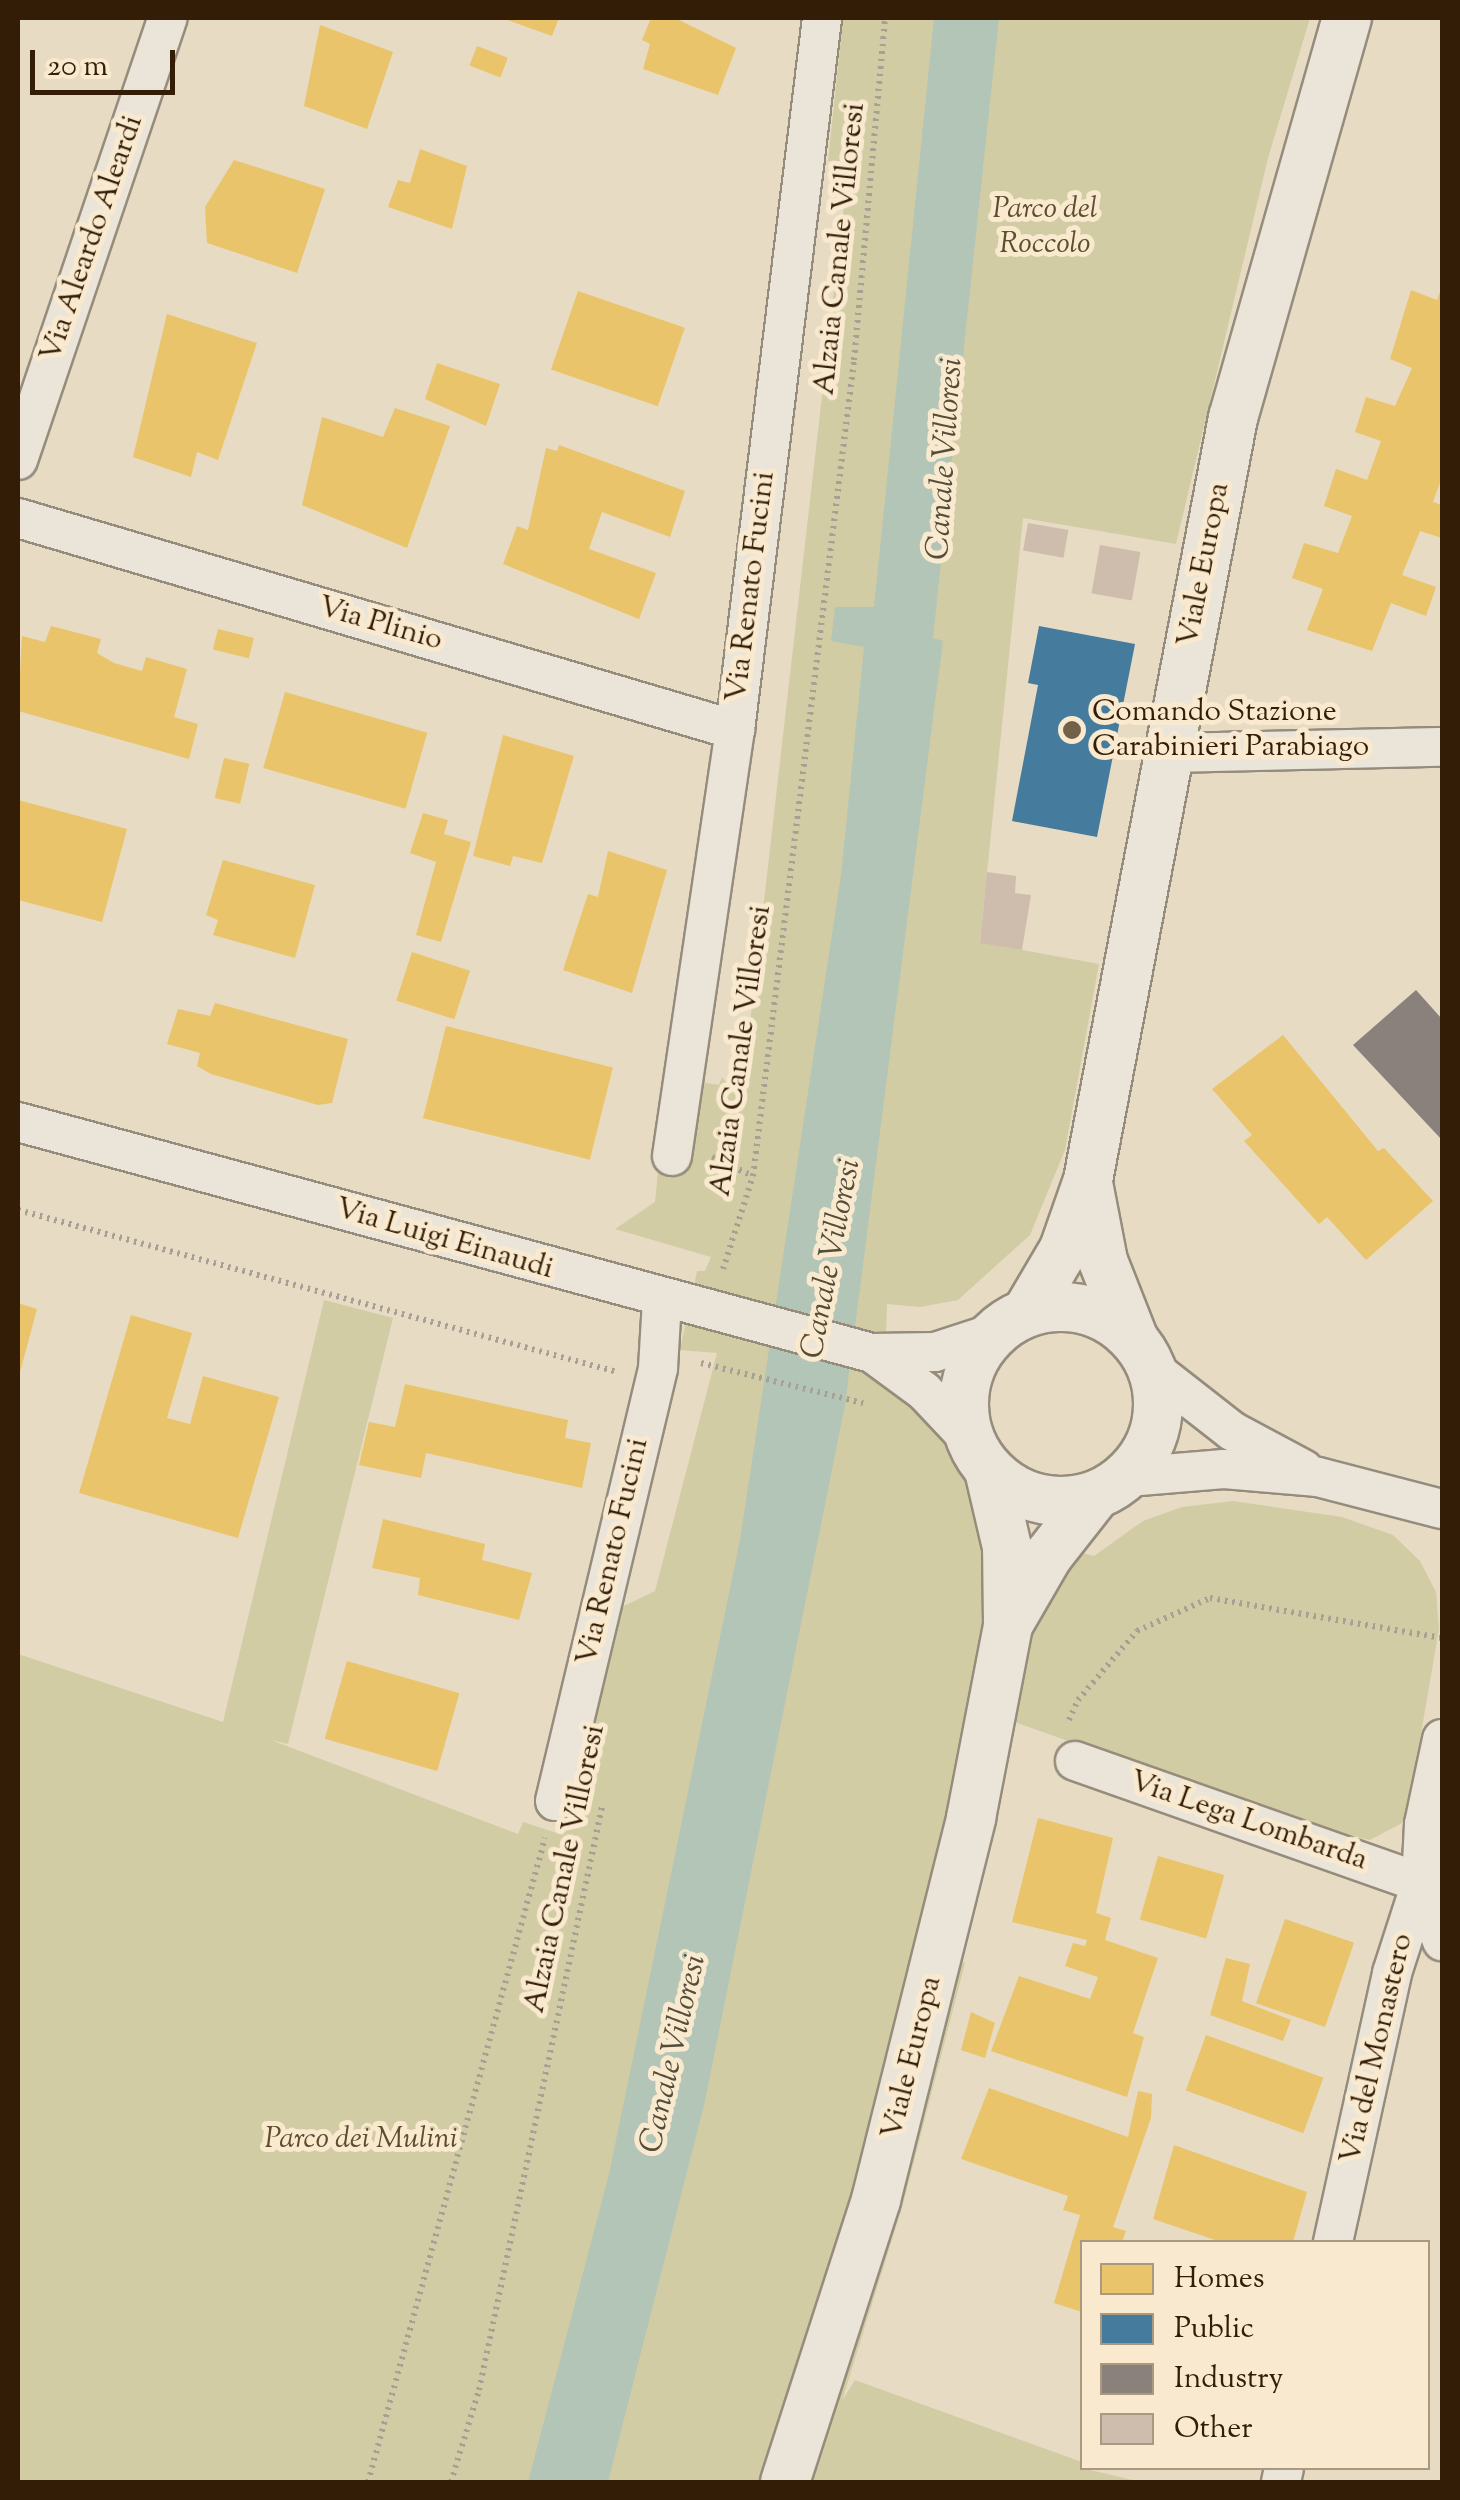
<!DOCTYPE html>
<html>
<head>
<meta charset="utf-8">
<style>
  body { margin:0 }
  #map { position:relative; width:1460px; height:2500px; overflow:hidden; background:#e7dbc4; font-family:"Sorts Mill Goudy",serif }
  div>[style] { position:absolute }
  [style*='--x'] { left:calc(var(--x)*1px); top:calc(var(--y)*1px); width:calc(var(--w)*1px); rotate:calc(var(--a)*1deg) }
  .green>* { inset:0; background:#d2cca4 }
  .water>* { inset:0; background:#b3c5b6 }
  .homes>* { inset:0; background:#e9c46a; transform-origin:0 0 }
  .public>* { inset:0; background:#457b9d }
  .industry>* { inset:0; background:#8a817c }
  .building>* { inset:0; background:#cebcad; transform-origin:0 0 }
  .path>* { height:6px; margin-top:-3px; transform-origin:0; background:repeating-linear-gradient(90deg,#a7a095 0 2.5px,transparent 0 7.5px) }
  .roads { filter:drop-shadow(2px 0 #968c7c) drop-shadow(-2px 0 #968c7c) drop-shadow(0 2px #968c7c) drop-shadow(0 -2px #968c7c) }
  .minor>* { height:38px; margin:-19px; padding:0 19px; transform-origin:19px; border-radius:19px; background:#eae4d9 }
  .tertiary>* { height:48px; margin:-24px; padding:0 24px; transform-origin:24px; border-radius:24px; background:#eae4d9 }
  .tertiary>.ring { margin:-24px; padding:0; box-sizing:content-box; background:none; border:48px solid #eae4d9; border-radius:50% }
  .dots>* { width:28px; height:28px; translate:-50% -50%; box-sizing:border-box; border:5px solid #f9eacf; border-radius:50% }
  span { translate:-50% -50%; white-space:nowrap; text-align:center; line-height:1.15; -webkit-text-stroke:10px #f9eacf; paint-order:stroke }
  .park-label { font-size:30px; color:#5e4e2e; font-style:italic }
  .street-label { font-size:30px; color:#341d07 }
  .poi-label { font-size:30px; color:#341d07 }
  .left { translate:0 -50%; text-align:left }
  .water-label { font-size:32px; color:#544d3a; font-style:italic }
  .frame { position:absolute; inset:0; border:20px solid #341d07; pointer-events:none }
  .legend { position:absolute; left:1080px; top:2240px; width:350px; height:230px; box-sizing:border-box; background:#f9eacf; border:2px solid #aa987f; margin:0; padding:12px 18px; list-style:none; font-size:30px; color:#341d07 }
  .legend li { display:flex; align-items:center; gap:20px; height:50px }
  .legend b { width:50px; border:2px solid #aa987f }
  .scale { position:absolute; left:30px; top:50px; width:145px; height:45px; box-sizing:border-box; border:5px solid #341d07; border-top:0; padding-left:12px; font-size:30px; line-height:35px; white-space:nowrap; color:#341d07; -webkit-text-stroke:8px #f9eacf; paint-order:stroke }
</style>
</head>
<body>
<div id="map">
  <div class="green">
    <i style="clip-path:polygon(843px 18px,1310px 18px,1268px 158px,1176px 544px,1023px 518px,980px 942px,1099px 964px,1065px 1150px,1030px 1235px,958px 1300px,920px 1307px,887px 1304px,885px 1363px,983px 1429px,1004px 1467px,1020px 1537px,1094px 1556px,1143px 1521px,1182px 1507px,1233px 1501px,1342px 1517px,1393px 1535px,1420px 1561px,1436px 1592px,1439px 1629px,1406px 1821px,1370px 1840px,1308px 1826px,986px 1712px,930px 1947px,965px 1963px,903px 2204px,842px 2401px,855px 2380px,1082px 2462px,1082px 2468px,1141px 2482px,18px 2482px,18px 1654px,223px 1722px,324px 1300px,393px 1318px,288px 1744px,271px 1740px,518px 1834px,523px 1822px,563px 1835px,622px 1607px,655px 1591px,717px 1353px,680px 1350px,697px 1271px,705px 1271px,711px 1257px,615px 1229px,655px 1202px,667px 1076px,719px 1085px,722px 1077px,741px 1101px,849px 161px,828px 161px)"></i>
  </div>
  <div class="water">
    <i style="clip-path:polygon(934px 18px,999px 18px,933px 638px,943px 641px,845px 1405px,705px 2101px,608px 2482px,528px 2482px,609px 2174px,740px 1540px,841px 875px,864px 647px,831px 641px,835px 607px,874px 607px)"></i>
  </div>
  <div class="homes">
    <i style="clip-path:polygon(502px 18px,559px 18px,552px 36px)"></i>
    <i style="clip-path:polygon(651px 18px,675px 18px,736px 48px,718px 95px,643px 69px,650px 44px,642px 40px)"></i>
    <i style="clip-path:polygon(320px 25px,393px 52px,367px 129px,304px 106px)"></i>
    <i style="left:477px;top:46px;width:33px;height:21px;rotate:21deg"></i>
    <i style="clip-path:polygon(420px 149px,467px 166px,452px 229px,388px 207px,398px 180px,410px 183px)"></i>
    <i style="clip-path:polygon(234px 160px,325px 189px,297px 273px,207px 243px,205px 207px)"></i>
    <i style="clip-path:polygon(1442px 286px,1442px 477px,1433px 502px,1442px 505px,1442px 538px,1420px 531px,1402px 575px,1436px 587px,1426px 616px,1391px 603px,1372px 651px,1307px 630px,1323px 589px,1292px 578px,1304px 543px,1338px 553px,1352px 516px,1324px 506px,1336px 469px,1367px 480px,1381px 441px,1355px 432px,1366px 397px,1395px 406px,1412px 368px,1390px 359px,1411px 290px,1437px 300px)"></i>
    <i style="left:578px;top:291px;width:113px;height:83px;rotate:19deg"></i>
    <i style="clip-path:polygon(167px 314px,257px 343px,218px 460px,197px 452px,191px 477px,133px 457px)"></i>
    <i style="clip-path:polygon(437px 363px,500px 384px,486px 426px,425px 399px)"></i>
    <i style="clip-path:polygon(395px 408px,450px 426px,407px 548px,302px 505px,322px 417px,383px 437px)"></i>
    <i style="clip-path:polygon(559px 445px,685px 491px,670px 537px,602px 512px,589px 549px,656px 573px,639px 619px,503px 564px,517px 526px,528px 530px,546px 448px,557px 451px)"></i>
    <i style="clip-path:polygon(51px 626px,101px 639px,97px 653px,114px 663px,142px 671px,146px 657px,187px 669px,174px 717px,198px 724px,189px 759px,18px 711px,22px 636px,45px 642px)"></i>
    <i style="left:218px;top:629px;width:37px;height:21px;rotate:14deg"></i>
    <i style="left:285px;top:692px;width:148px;height:79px;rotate:16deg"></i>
    <i style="clip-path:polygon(503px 735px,574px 756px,542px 863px,513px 856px,510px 866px,473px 856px)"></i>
    <i style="left:224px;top:758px;width:26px;height:41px;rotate:13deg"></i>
    <i style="clip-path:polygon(18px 800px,127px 829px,102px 922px,18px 900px)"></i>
    <i style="clip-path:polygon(423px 813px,448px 820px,444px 834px,471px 842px,441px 942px,416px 935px,436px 862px,410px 853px)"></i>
    <i style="clip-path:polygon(608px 851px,667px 870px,632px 993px,563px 970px,588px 894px,598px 897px)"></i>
    <i style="clip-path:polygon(223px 860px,315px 885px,295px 958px,213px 935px,218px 920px,206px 915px)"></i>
    <i style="left:412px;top:952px;width:61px;height:51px;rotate:18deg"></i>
    <i style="clip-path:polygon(215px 1003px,348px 1039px,332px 1103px,318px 1105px,211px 1074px,197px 1066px,200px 1053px,167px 1044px,178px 1009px,210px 1016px)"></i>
    <i style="left:446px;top:1026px;width:172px;height:95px;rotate:14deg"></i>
    <i style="clip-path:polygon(1283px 1035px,1378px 1151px,1384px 1148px,1433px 1201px,1366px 1260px,1327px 1217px,1319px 1224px,1244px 1141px,1252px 1135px,1212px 1089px)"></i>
    <i style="clip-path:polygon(18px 1303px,37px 1309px,19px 1376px,18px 1376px)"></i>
    <i style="clip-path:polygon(131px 1315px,192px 1333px,167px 1418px,190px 1424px,203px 1376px,279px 1397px,238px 1538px,79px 1493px)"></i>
    <i style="clip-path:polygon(405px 1384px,568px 1420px,565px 1438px,591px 1443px,582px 1488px,426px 1453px,421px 1478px,359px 1465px,369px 1422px,395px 1427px)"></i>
    <i style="clip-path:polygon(383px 1519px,485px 1544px,482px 1560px,532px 1573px,519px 1620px,418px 1595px,420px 1578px,372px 1568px)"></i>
    <i style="left:347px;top:1661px;width:117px;height:81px;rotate:16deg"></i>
    <i style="clip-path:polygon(1038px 1818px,1113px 1838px,1096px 1913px,1111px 1918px,1105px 1940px,1158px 1958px,1133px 2033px,1144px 2037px,1127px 2097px,991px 2051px,1019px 1976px,1090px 1999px,1098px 1977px,1065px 1966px,1073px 1943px,1085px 1946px,1087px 1940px,1012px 1922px)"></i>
    <i style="left:1158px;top:1856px;width:69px;height:66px;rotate:16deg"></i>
    <i style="left:1285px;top:1919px;width:73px;height:89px;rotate:19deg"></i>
    <i style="clip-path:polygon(1226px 1958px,1250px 1964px,1242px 2001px,1291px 2020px,1283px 2041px,1210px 2015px)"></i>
    <i style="clip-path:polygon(971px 2012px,995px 2023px,985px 2058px,961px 2050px)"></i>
    <i style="left:1206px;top:2035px;width:125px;height:59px;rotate:20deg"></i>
    <i style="clip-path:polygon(989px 2088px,1128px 2137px,1138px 2091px,1152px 2094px,1151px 2118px,1113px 2227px,1126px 2231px,1122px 2242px,1082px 2242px,1082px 2312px,1054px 2303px,1080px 2215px,1063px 2210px,1068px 2196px,961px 2159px)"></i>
    <i style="clip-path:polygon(1174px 2145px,1307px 2192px,1293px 2242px,1221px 2242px,1153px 2219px)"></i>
  </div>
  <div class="public">
    <i style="clip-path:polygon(1039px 626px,1135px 644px,1097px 837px,1012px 821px,1038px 685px,1028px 683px)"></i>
  </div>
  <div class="industry">
    <i style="clip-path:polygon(1416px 990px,1442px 1019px,1442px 1140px,1353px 1045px)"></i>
  </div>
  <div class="building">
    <i style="left:1028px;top:523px;width:41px;height:28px;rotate:10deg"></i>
    <i style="left:1100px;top:545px;width:41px;height:49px;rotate:10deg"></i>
    <i style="clip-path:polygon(987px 872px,1016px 876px,1015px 893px,1031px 895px,1022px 950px,980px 943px)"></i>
  </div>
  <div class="path">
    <i style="--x:712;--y:1157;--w:45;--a:24.9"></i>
    <i style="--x:18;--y:1210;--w:621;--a:15.13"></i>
    <i style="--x:723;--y:1269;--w:98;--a:-72.1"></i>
    <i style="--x:753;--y:1176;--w:822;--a:-82.94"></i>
    <i style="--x:854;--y:360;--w:343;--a:-84.8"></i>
    <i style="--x:701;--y:1363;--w:167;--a:13.9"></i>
    <i style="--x:1069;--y:1720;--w:22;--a:-66"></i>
    <i style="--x:1078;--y:1700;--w:91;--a:-49.5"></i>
    <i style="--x:1137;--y:1631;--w:80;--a:-24.3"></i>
    <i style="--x:1210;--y:1598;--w:235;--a:9.8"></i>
    <i style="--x:368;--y:2482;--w:668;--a:-74.63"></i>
    <i style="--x:451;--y:2482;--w:96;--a:-73.1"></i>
    <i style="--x:479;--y:2390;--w:596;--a:-78.09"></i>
  </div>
  <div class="roads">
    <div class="minor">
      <i style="--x:18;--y:460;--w:467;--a:-71.3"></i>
      <i style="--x:18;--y:518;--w:748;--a:16.47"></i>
      <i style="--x:1169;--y:753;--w:273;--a:-1.3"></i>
      <i style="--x:18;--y:1122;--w:885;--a:15.14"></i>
      <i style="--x:872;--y:1353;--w:63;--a:-0.9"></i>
      <i style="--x:935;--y:1352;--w:62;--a:-17.9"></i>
      <i style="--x:672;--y:1156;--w:431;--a:-81.6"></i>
      <i style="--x:735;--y:730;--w:717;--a:-83.03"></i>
      <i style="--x:872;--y:1353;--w:64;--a:36.2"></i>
      <i style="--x:924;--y:1391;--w:66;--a:46.8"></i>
      <i style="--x:1154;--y:1370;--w:99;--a:38"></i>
      <i style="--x:1232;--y:1431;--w:81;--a:28.2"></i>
      <i style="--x:1128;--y:1477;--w:96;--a:-4.8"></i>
      <i style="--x:1224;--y:1469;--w:94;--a:4.9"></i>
      <i style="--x:1318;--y:1477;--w:128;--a:14.5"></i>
      <i style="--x:1075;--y:1761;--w:367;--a:19.4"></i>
      <i style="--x:1421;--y:1883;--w:62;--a:70.1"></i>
      <i style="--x:555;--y:1801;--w:445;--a:-76.6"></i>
      <i style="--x:658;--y:1368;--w:67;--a:-86.6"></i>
      <i style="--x:1333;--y:2242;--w:275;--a:-77.6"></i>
      <i style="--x:1392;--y:1973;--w:95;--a:-72.1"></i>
      <i style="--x:1421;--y:1883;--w:59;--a:-87.1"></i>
      <i style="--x:1424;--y:1824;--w:87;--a:-78"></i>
      <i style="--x:1281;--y:2482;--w:14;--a:-78"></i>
    </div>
    <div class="tertiary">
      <i style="--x:1088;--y:1183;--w:79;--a:79.1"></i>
      <i style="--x:1103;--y:1261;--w:82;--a:68.5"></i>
      <i class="ring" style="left:964px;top:1307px;width:146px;height:146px"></i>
      <i style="--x:1027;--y:1312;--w:73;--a:-59.6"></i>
      <i style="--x:1064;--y:1249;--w:73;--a:-70.8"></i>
      <i style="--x:1088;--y:1180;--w:776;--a:-79.23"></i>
      <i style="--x:1233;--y:418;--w:416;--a:-74.1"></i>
      <i style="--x:1008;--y:1625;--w:80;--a:-59.9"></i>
      <i style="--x:1048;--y:1556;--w:76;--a:-51.9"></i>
      <i style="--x:785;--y:2482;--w:296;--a:-72.1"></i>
      <i style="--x:876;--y:2200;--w:394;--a:-76"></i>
      <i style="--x:971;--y:1818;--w:197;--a:-79.1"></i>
      <i style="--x:1008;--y:1625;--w:78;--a:-90.7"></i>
      <i style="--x:1007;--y:1547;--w:79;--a:-103.2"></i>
    </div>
  </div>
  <div class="dots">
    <i style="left:1072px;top:730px;background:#736049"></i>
  </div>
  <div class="park-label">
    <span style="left:1045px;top:227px">Parco del<br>Roccolo</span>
    <span style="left:361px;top:2140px">Parco dei Mulini</span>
  </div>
  <div class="street-label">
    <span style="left:93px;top:239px;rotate:-71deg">Via Aleardo Aleardi</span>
    <span style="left:841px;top:249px;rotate:-84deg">Alzaia Canale Villoresi</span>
    <span style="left:1205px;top:565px;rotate:-79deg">Viale Europa</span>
    <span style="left:752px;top:587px;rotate:-83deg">Via Renato Fucini</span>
    <span style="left:380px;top:625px;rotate:16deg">Via Plinio</span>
    <span style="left:742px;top:1051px;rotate:-82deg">Alzaia Canale Villoresi</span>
    <span style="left:444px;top:1240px;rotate:16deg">Via Luigi Einaudi</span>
    <span style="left:614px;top:1552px;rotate:-77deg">Via Renato Fucini</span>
    <span style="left:1248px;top:1822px;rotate:19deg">Via Lega Lombarda</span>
    <span style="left:566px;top:1869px;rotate:-78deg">Alzaia Canale Villoresi</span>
    <span style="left:1378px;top:2049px;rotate:-77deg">Via del Monastero</span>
    <span style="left:913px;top:2058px;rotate:-76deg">Viale Europa</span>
  </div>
  <div class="poi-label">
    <span class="left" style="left:1092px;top:730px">Comando Stazione<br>Carabinieri Parabiago</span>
  </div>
  <div class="water-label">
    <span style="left:946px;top:459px;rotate:-86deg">Canale Villoresi</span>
    <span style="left:832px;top:1259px;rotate:-79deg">Canale Villoresi</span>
    <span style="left:674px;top:2054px;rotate:-77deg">Canale Villoresi</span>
  </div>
  <div class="frame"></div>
  <ul class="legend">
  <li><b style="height:28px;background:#e9c46a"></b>Homes</li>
  <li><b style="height:28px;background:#457b9d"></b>Public</li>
  <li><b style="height:28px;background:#8a817c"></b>Industry</li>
  <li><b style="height:28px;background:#cebcad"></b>Other</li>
  </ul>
  <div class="scale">20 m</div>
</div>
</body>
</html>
